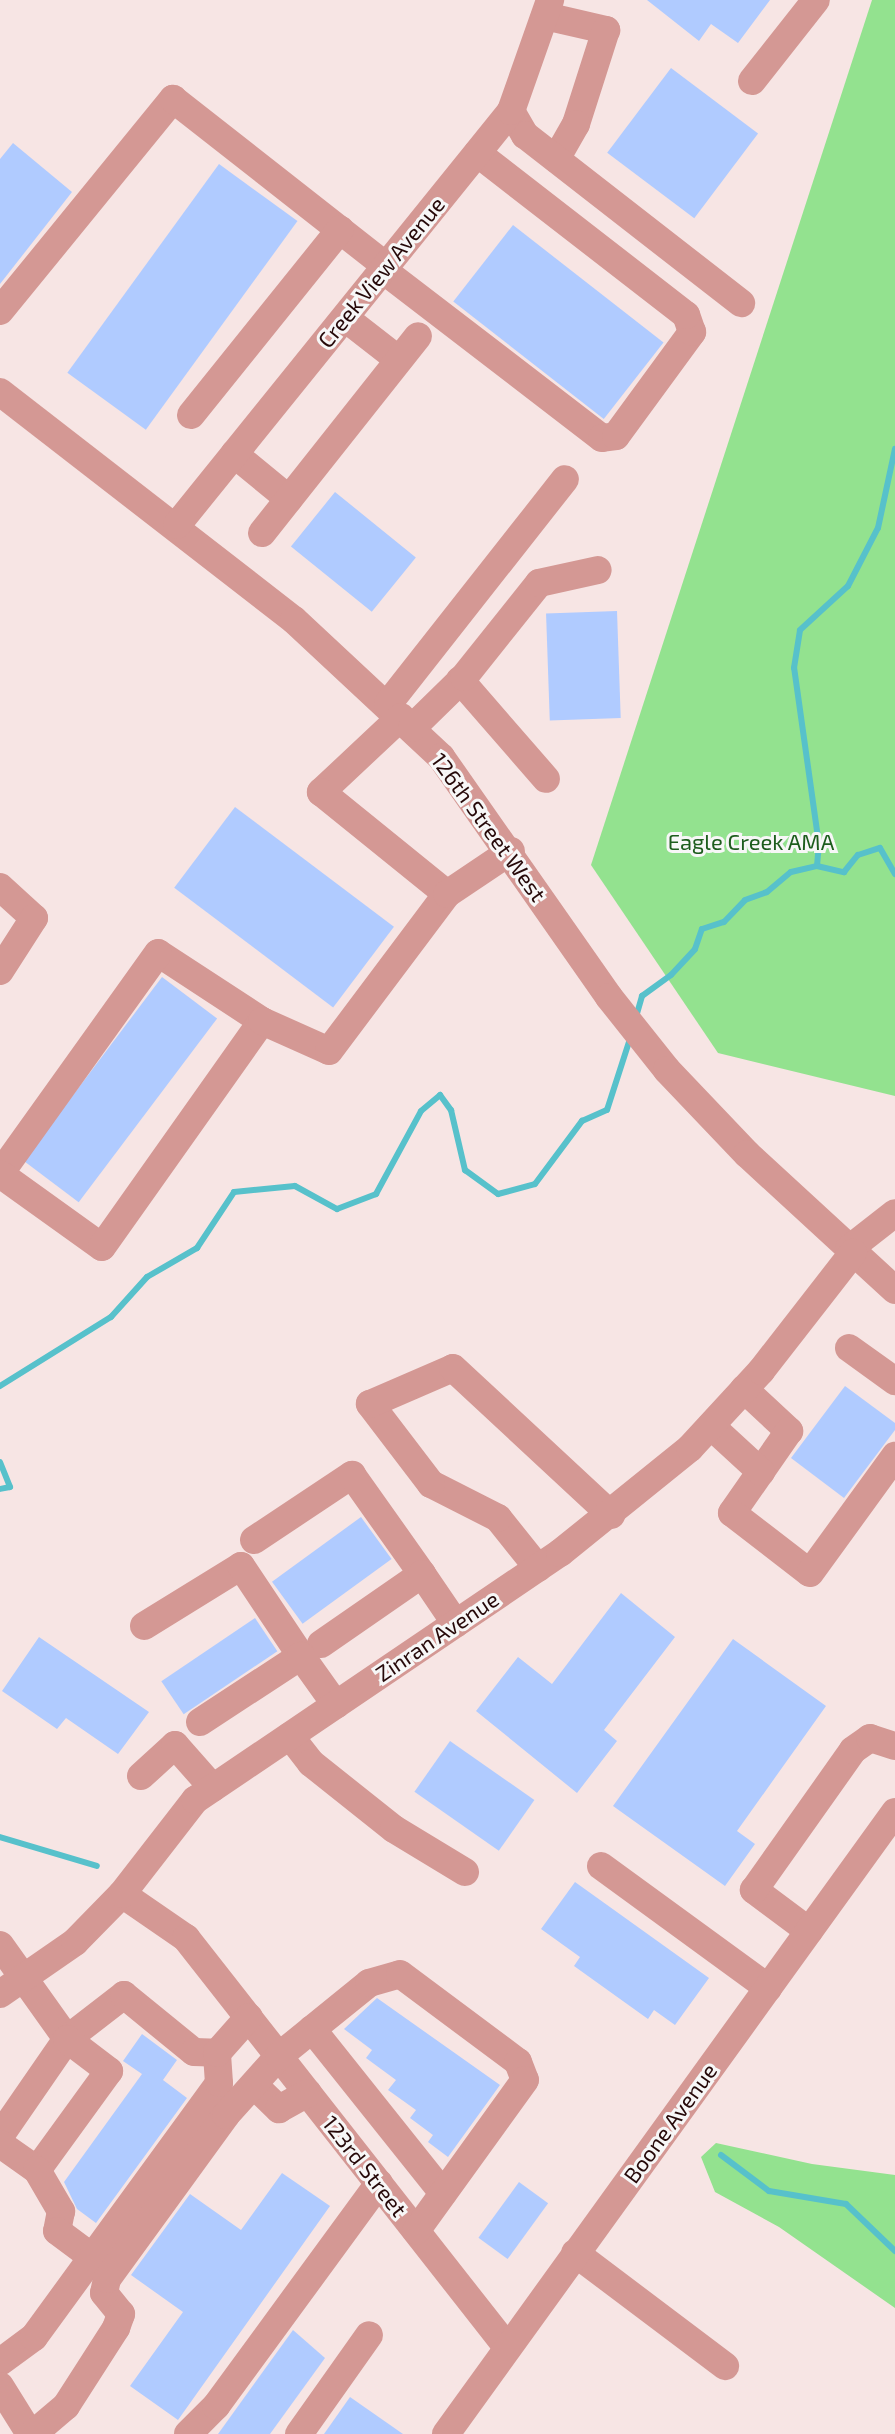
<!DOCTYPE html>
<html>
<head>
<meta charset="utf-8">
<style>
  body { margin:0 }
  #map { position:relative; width:895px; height:2434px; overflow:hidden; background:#f7e5e4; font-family:"Exo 2",sans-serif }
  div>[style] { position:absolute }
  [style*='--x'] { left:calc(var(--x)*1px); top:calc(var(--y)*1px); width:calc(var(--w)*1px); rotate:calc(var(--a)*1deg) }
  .green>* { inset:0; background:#93e28f }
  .stream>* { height:6px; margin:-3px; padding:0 3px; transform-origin:3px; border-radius:3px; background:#57c1cb }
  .building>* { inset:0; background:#b0cbff; transform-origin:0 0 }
  .minor>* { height:28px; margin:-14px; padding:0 14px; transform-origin:14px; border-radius:14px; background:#d49894 }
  span { translate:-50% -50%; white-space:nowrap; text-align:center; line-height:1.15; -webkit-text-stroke:6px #f7f7f7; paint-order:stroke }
  .street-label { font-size:22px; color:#260909 }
  .park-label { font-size:22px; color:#1d5d1d }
</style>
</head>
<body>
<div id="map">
  <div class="green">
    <i style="clip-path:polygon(872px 0,895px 0,895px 1096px,718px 1053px,591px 865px)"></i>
    <i style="clip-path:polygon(716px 2143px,812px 2164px,895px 2175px,895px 2308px,779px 2227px,715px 2192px,701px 2157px)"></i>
  </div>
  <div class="stream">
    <i style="--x:817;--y:866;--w:21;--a:-85"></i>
    <i style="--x:819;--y:845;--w:179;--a:-98"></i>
    <i style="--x:794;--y:668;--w:38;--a:-81"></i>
    <i style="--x:800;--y:630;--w:65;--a:-42.5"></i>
    <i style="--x:848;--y:586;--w:65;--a:-62.7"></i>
    <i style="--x:878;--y:528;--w:81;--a:-77.9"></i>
    <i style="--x:636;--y:1017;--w:22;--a:-74"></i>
    <i style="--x:642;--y:996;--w:36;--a:-36"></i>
    <i style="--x:671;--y:975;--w:35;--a:-47"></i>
    <i style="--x:695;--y:949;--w:21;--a:-71"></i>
    <i style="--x:702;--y:929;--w:23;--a:-18"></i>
    <i style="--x:724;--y:922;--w:30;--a:-46"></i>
    <i style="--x:745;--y:900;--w:23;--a:-20"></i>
    <i style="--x:767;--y:892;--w:31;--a:-40"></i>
    <i style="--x:791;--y:872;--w:27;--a:-13"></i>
    <i style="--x:817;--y:866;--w:28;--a:13"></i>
    <i style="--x:844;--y:872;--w:22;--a:-51"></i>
    <i style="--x:858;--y:855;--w:23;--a:-18"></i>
    <i style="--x:880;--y:848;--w:30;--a:60"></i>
    <i style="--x:0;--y:1386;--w:131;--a:-31.9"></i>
    <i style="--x:111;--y:1317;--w:54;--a:-48"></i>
    <i style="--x:147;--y:1277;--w:58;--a:-30.1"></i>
    <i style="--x:197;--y:1248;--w:67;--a:-56.5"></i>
    <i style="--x:234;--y:1192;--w:61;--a:-5.6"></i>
    <i style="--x:295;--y:1186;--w:48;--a:28.7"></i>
    <i style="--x:337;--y:1209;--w:42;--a:-21"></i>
    <i style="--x:376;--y:1194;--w:94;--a:-61.5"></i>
    <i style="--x:421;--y:1111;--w:25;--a:-40"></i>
    <i style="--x:440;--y:1095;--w:19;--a:54"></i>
    <i style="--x:451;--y:1110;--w:62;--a:76.9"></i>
    <i style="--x:465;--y:1170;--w:41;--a:36"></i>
    <i style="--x:498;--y:1194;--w:38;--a:-15"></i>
    <i style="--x:535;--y:1184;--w:79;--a:-53.3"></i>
    <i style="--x:582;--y:1121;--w:27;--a:-24"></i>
    <i style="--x:607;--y:1110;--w:75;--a:-72.1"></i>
    <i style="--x:0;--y:1462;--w:27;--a:68"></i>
    <i style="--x:10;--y:1487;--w:10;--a:169"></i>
    <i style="--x:0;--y:1837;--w:101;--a:16.6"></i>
    <i style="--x:721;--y:2155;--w:60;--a:36.9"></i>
    <i style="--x:769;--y:2191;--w:78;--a:9.6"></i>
    <i style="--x:846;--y:2204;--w:68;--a:43.8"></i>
  </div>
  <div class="building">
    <i style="clip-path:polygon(647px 0,770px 0,738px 43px,711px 24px,699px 41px)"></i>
    <i style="left:671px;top:68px;width:109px;height:106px;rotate:37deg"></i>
    <i style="clip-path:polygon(13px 143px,72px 192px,0 284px,0 159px)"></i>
    <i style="left:219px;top:164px;width:97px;height:258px;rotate:36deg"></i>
    <i style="left:513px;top:225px;width:191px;height:97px;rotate:38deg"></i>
    <i style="left:335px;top:492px;width:104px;height:70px;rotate:39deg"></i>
    <i style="left:617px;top:611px;width:107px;height:71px;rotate:88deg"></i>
    <i style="left:235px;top:807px;width:199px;height:101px;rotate:37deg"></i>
    <i style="left:162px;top:977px;width:69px;height:230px;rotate:37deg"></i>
    <i style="clip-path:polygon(845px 1386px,895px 1423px,895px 1430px,844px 1498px,791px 1458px)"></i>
    <i style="left:361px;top:1517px;width:52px;height:110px;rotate:54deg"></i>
    <i style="clip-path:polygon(621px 1593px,675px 1637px,604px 1730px,617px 1741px,577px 1793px,476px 1711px,518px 1657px,552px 1684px)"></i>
    <i style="left:255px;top:1618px;width:40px;height:113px;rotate:56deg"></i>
    <i style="clip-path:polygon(39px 1637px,149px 1712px,118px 1754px,66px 1718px,57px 1729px,2px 1691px)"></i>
    <i style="clip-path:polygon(733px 1639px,826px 1706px,737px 1831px,755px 1844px,725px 1886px,613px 1806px)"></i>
    <i style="left:450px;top:1741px;width:103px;height:62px;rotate:35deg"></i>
    <i style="clip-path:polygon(575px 1882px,709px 1978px,675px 2025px,654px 2010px,648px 2019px,574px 1966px,580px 1957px,541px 1929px)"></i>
    <i style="clip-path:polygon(377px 1998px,500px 2085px,448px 2157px,428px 2142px,433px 2135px,410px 2118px,416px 2110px,388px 2090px,396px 2080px,366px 2058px,372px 2050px,344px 2029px)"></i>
    <i style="clip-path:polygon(142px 2034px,177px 2060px,163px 2080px,187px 2098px,96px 2223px,77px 2209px,64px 2182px,142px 2074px,123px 2061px)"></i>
    <i style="clip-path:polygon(282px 2173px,330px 2206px,178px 2420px,130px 2386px,183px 2312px,131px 2275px,190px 2194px,241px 2230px)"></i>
    <i style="left:519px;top:2182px;width:36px;height:69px;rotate:36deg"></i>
    <i style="clip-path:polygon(293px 2330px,325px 2358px,270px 2434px,218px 2434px)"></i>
    <i style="clip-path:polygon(350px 2397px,403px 2434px,324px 2434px)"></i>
  </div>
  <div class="minor">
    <i style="--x:545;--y:16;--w:63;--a:12.9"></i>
    <i style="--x:606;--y:30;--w:99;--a:107.7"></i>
    <i style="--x:576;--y:124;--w:40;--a:119.7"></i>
    <i style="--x:752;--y:81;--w:103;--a:-51.7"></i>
    <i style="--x:511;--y:111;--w:28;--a:60"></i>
    <i style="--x:525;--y:135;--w:274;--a:37.9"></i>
    <i style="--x:383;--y:270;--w:276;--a:37.5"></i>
    <i style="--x:602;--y:438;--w:14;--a:-8"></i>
    <i style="--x:616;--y:436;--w:129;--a:-53.8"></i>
    <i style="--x:692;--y:332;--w:18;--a:-109"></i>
    <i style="--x:686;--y:315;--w:264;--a:-142.2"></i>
    <i style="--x:0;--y:311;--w:274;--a:-50.8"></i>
    <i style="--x:173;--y:99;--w:271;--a:38.1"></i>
    <i style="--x:345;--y:318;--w:68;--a:37.9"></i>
    <i style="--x:0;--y:392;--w:372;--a:37.8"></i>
    <i style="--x:294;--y:620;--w:201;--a:43"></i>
    <i style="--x:441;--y:757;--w:293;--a:55"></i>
    <i style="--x:609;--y:997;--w:93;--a:51.5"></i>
    <i style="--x:667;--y:1070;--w:116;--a:46.4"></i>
    <i style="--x:747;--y:1154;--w:201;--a:42.6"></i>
    <i style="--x:191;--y:415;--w:238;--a:-51.2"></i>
    <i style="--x:234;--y:454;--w:71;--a:39.3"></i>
    <i style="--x:177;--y:525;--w:532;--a:-51.1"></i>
    <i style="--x:511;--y:111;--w:118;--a:-70.6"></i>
    <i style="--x:262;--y:533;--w:251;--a:-51.6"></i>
    <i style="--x:460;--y:680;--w:131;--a:49"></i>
    <i style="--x:388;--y:704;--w:286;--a:-51.8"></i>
    <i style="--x:401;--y:717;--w:110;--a:136.8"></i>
    <i style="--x:321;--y:792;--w:162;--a:39"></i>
    <i style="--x:412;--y:728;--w:73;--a:-44.4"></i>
    <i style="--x:464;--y:677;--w:120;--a:-51.4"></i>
    <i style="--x:539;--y:583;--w:60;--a:-12.4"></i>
    <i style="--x:0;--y:887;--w:46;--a:42.4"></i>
    <i style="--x:34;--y:918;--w:63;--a:122.7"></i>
    <i style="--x:262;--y:1021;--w:124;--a:-146.8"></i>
    <i style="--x:158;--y:953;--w:272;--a:125.6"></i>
    <i style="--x:0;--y:1174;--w:125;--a:35.6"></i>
    <i style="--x:102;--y:1247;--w:277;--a:-54.7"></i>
    <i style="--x:262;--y:1021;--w:73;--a:24.1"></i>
    <i style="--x:329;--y:1051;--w:196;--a:-53.1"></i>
    <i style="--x:447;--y:894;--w:77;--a:-33.9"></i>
    <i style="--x:849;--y:1249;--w:58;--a:-38"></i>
    <i style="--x:849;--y:1348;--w:57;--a:35.7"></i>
    <i style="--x:744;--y:1389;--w:62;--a:43"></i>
    <i style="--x:789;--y:1431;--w:100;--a:124.8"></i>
    <i style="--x:732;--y:1513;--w:98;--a:37.6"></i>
    <i style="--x:810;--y:1573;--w:145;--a:-54"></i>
    <i style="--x:711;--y:1426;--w:68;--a:42.6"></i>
    <i style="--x:254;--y:1540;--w:118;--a:-33.6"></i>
    <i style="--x:352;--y:1475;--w:121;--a:54.7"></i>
    <i style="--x:538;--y:1568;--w:64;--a:-128.7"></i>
    <i style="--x:498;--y:1518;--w:75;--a:-153.1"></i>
    <i style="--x:431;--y:1484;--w:101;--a:-127.3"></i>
    <i style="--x:370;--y:1404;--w:90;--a:-23.4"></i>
    <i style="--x:453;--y:1368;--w:216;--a:42.9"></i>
    <i style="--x:144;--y:1626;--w:114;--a:-31.7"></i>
    <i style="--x:241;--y:1566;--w:108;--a:56.3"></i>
    <i style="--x:321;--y:1644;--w:123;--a:-34.7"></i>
    <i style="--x:422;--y:1574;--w:60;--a:55.8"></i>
    <i style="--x:200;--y:1722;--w:121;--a:-33.2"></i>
    <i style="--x:301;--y:1656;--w:60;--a:54.5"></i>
    <i style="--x:290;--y:1736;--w:34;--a:52"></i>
    <i style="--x:311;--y:1763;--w:106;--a:38.5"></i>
    <i style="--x:394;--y:1829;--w:83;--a:31.2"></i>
    <i style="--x:141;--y:1776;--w:46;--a:-42.4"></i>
    <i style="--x:175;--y:1745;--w:57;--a:48.5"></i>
    <i style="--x:601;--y:1866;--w:207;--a:36.1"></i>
    <i style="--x:122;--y:1894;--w:78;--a:34.5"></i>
    <i style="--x:186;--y:1938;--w:520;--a:51.87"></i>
    <i style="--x:809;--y:1931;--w:69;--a:-143.3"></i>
    <i style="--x:754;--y:1890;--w:171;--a:-54.7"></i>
    <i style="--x:853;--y:1750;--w:21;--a:-35"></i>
    <i style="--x:870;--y:1738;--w:26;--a:18"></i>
    <i style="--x:0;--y:1945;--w:115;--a:54.5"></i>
    <i style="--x:67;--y:2039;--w:72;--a:-37.7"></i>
    <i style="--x:124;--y:1995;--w:90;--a:39.2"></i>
    <i style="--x:194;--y:2052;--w:23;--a:2"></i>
    <i style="--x:0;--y:1994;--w:91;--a:-34.7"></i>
    <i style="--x:75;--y:1942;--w:67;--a:-45.6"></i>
    <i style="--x:122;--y:1894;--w:119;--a:-52.2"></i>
    <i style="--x:195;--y:1800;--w:441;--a:-34.1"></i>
    <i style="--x:560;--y:1553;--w:167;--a:-38.9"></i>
    <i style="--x:690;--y:1448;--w:105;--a:-47.3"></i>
    <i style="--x:761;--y:1371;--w:150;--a:-52.1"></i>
    <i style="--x:312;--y:2029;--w:210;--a:51.4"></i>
    <i style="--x:254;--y:2085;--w:35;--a:44"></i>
    <i style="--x:279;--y:2109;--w:33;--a:-29"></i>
    <i style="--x:0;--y:2136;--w:118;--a:-55.4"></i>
    <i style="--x:67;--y:2039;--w:53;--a:37.3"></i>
    <i style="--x:109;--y:2071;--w:122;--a:126"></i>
    <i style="--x:37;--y:2170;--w:45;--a:-144.9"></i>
    <i style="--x:37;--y:2170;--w:48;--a:59.7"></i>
    <i style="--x:61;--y:2211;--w:20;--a:101"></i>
    <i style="--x:57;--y:2231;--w:44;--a:36.6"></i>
    <i style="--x:575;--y:2253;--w:188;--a:37"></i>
    <i style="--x:0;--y:2362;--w:42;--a:-36.3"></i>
    <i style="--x:34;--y:2337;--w:314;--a:-53.9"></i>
    <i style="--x:219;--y:2083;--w:30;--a:-94"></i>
    <i style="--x:217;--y:2053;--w:48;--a:-48.4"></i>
    <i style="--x:0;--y:2386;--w:57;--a:58"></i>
    <i style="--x:33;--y:2434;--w:43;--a:-40.3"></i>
    <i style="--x:66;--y:2406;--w:93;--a:-57.3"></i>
    <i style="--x:116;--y:2328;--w:15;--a:-70"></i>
    <i style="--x:121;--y:2314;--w:27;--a:-129"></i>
    <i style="--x:104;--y:2293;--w:14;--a:-78"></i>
    <i style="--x:107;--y:2279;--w:203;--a:-54"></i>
    <i style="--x:226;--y:2115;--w:79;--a:-48.1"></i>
    <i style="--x:279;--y:2056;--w:116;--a:-39"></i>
    <i style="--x:369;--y:1983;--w:32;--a:-16"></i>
    <i style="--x:400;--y:1974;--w:147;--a:36.7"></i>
    <i style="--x:518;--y:2062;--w:19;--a:69"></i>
    <i style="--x:525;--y:2080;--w:186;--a:125.8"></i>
    <i style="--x:188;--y:2434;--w:40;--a:-45"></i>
    <i style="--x:216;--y:2406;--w:276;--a:-53.8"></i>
    <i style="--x:299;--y:2434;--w:121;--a:-54.7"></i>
    <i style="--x:446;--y:2434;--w:767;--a:-54.18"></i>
  </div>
  <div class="street-label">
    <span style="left:381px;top:272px;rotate:-51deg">Creek View Avenue</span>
    <span style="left:489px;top:827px;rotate:54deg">126th Street West</span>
    <span style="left:437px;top:1636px;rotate:-34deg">Zinran Avenue</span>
    <span style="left:670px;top:2123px;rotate:-54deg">Boone Avenue</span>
    <span style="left:365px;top:2166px;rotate:52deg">123rd Street</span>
  </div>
  <div class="park-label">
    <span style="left:751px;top:842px">Eagle Creek AMA</span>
  </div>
</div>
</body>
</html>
